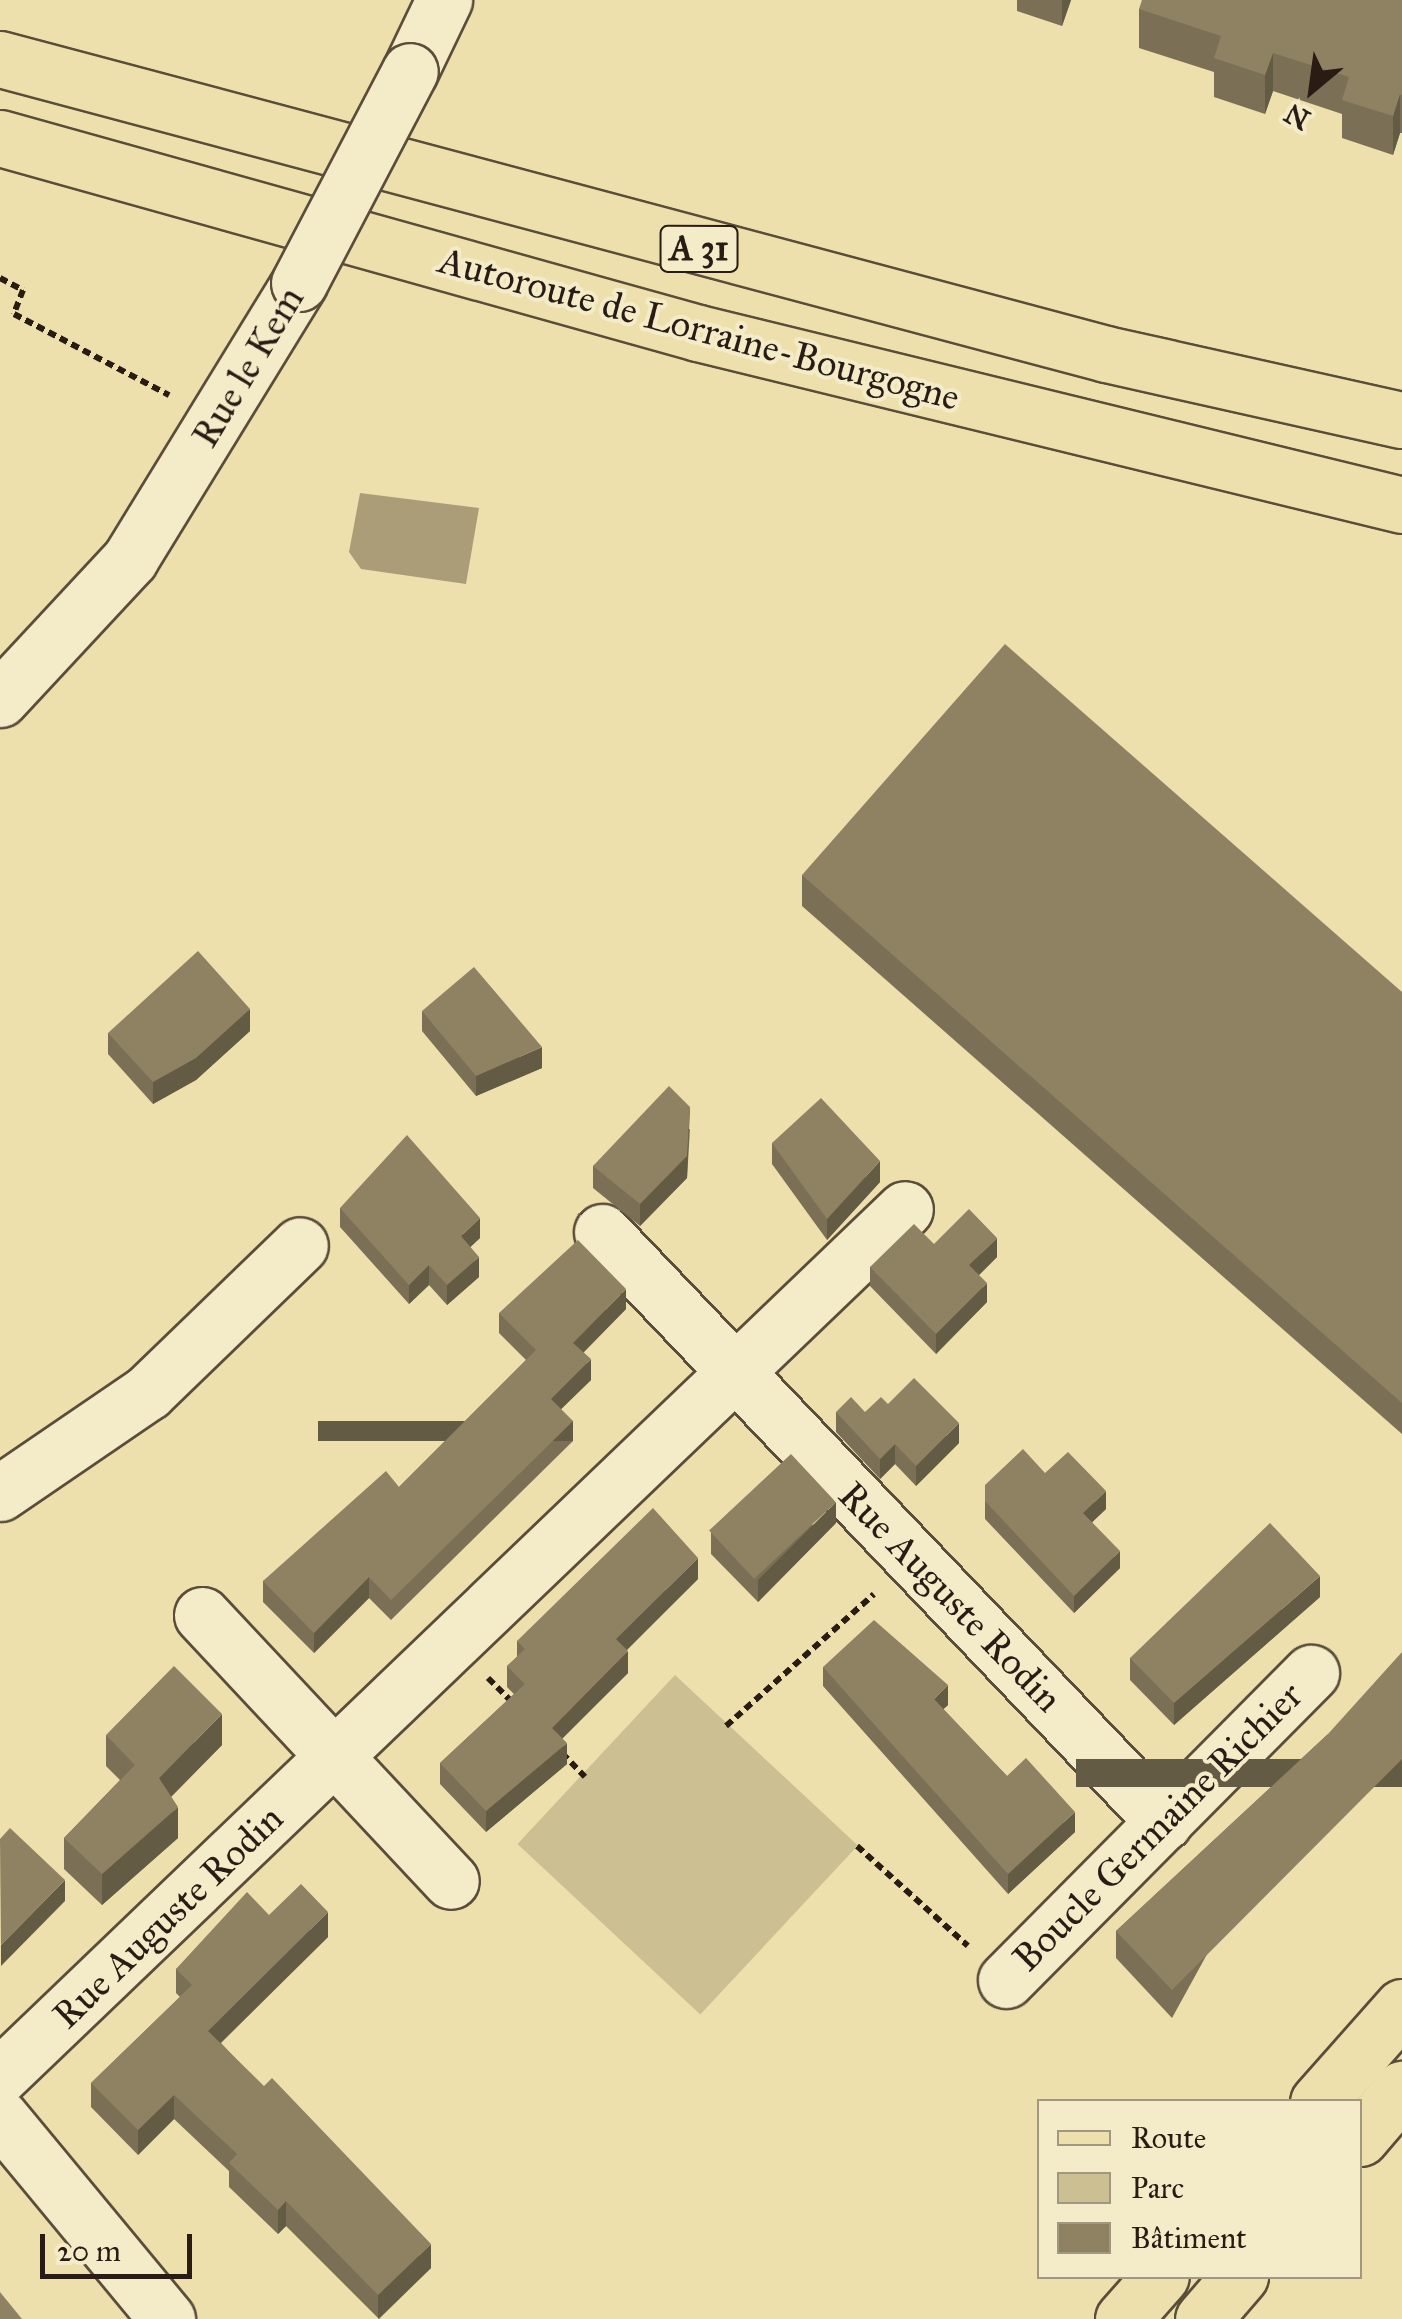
<!DOCTYPE html>
<html>
<head>
<meta charset="utf-8">
<style>
  body { margin:0 }
  #map { position:relative; width:1402px; height:2319px; overflow:hidden; background:#eee0ac; font-family:"IM FELL Great Primer",serif }
  div>[style] { position:absolute }
  [style*='--x'] { left:calc(var(--x)*1px); top:calc(var(--y)*1px); width:calc(var(--w)*1px); rotate:calc(var(--a)*1deg) }
  .green>* { inset:0; background:#ccbf92; transform-origin:0 0 }
  .water>* { inset:0; background:#ab9d78 }
  .path>* { height:6px; margin-top:-3px; transform-origin:0; background:repeating-linear-gradient(90deg,#281c14 0 8px,transparent 0 13px) }
  .roads { filter:drop-shadow(2px 0 #5a4d3a) drop-shadow(-2px 0 #5a4d3a) drop-shadow(0 2px #5a4d3a) drop-shadow(0 -2px #5a4d3a) }
  .minor>* { height:55px; margin:-27.5px; padding:0 27.5px; transform-origin:27.5px; border-radius:27.5px; background:#f4ebc9 }
  .major>* { height:55px; margin:-27.5px; padding:0 27.5px; transform-origin:27.5px; border-radius:27.5px; background:#eee0ac }
  .highway>* { height:55px; margin:-27.5px; padding:0 27.5px; transform-origin:27.5px; border-radius:27.5px; background:#eee0ac }
  .bridges { filter:drop-shadow(2px 0 #5a4d3a) drop-shadow(-2px 0 #5a4d3a) drop-shadow(0 2px #5a4d3a) drop-shadow(0 -2px #5a4d3a) }
  .minor-bridge>* { height:55px; margin:-27.5px; padding:0 27.5px; transform-origin:27.5px; border-radius:27.5px; background:#f4ebc9 }
  .wall>* { inset:0; background:#7b7055 }
  .shaded-wall>* { inset:0; background:#645b45; transform-origin:0 0 }
  .building>* { inset:0; background:#8f8263; transform-origin:0 0 }
  span { translate:-50% -50%; white-space:nowrap; text-align:center; line-height:1.15; -webkit-text-stroke:8px #f4ebc9; paint-order:stroke }
  .shield-label span { padding:2px 8px; background:#f4ebc9; border:2px solid; border-radius:8px; -webkit-text-stroke-width:0 }
  .shield-label { font-size:35px; color:#281c14; font-weight:700 }
  .street-label { font-size:38px; color:#281c14 }
  .legend { position:absolute; left:1037px; top:2099px; width:325px; height:180px; box-sizing:border-box; background:#f4ebc9; border:2px solid #a29881; margin:0; padding:12px 18px; list-style:none; font-size:30px; color:#281c14 }
  .legend li { display:flex; align-items:center; gap:20px; height:50px }
  .legend b { width:50px; border:2px solid #a29881 }
  .north { position:absolute; left:1262px; top:40px; width:100px; height:100px; -webkit-text-stroke:8px #f4ebc9; paint-order:stroke; rotate:209deg; font-size:28px; font-weight:700; line-height:40px; text-align:center; color:#281c14 }
  .north::after { content:''; display:block; margin:auto; width:35px; height:45px; background:#281c14; clip-path:polygon(50% 0,100% 100%,50% 72%,0 100%) }
  .scale { position:absolute; left:40px; top:2234px; width:152px; height:45px; box-sizing:border-box; border:5px solid #281c14; border-top:0; padding-left:12px; font-size:30px; line-height:35px; white-space:nowrap; color:#281c14; -webkit-text-stroke:8px #f4ebc9; paint-order:stroke }
</style>
</head>
<body>
<div id="map">
  <div class="green">
    <i style="left:675px;top:1675px;width:250px;height:231px;rotate:43deg"></i>
  </div>
  <div class="water">
    <i style="clip-path:polygon(360px 493px,479px 508px,466px 584px,361px 569px,349px 552px)"></i>
  </div>
  <div class="path">
    <i style="--x:0;--y:278;--w:26;--a:28"></i>
    <i style="--x:23;--y:290;--w:26;--a:111"></i>
    <i style="--x:14;--y:314;--w:175;--a:27.6"></i>
    <i style="--x:488;--y:1678;--w:38;--a:45"></i>
    <i style="--x:726;--y:1726;--w:198;--a:-41.7"></i>
    <i style="--x:562;--y:1753;--w:33;--a:46"></i>
    <i style="--x:857;--y:1846;--w:149;--a:42"></i>
  </div>
  <div class="roads">
    <div class="minor">
      <i style="--x:410;--y:71;--w:79;--a:-64.4"></i>
      <i style="--x:0;--y:699;--w:191;--a:-47.1"></i>
      <i style="--x:130;--y:559;--w:324;--a:-58.5"></i>
      <i style="--x:602;--y:1232;--w:815;--a:46.39"></i>
      <i style="--x:0;--y:1493;--w:179;--a:-34.3"></i>
      <i style="--x:148;--y:1392;--w:211;--a:-44"></i>
      <i style="--x:202;--y:1615;--w:364;--a:46.9"></i>
      <i style="--x:1006;--y:1980;--w:433;--a:-45.2"></i>
      <i style="--x:0;--y:2076;--w:1253;--a:-43.77"></i>
      <i style="--x:0;--y:2117;--w:262;--a:50.4"></i>
    </div>
    <div class="major">
      <i style="--x:1318;--y:2102;--w:127;--a:-48.5"></i>
      <i style="--x:1360;--y:2138;--w:65;--a:-49.4"></i>
      <i style="--x:1123;--y:2319;--w:57;--a:-48.5"></i>
      <i style="--x:1203;--y:2319;--w:57;--a:-49.3"></i>
    </div>
    <div class="highway">
      <i style="--x:0;--y:59;--w:1145;--a:14.93"></i>
      <i style="--x:1106;--y:354;--w:303;--a:12.6"></i>
      <i style="--x:0;--y:138;--w:725;--a:15.61"></i>
      <i style="--x:698;--y:333;--w:725;--a:13.73"></i>
    </div>
  </div>
  <div class="bridges">
    <div class="minor-bridge">
      <i style="--x:299;--y:283;--w:239;--a:-62.4"></i>
    </div>
  </div>
  <div class="wall">
    <i style="clip-path:polygon(1017px 0,1071px 0,1062px 26px,1017px 11px)"></i>
    <i style="clip-path:polygon(1402px 0,1402px 133px,1400px 133px,1393px 155px,1342px 138px,1342px 114px,1273px 91px,1265px 114px,1214px 97px,1214px 72px,1139px 48px,1139px 9px)"></i>
    <i style="clip-path:polygon(802px 875px,1402px 992px,1402px 1434px,802px 906px)"></i>
    <i style="clip-path:polygon(422px 1011px,542px 1068px,476px 1096px,422px 1031px)"></i>
    <i style="clip-path:polygon(250px 1031px,196px 1080px,153px 1104px,108px 1054px,108px 1033px)"></i>
    <i style="clip-path:polygon(690px 1129px,687px 1178px,640px 1226px,593px 1188px,593px 1166px)"></i>
    <i style="clip-path:polygon(772px 1143px,880px 1182px,827px 1240px,772px 1164px)"></i>
    <i style="clip-path:polygon(340px 1208px,480px 1238px,470px 1247px,479px 1277px,447px 1305px,429px 1285px,409px 1304px,340px 1227px)"></i>
    <i style="clip-path:polygon(934px 1244px,997px 1257px,979px 1275px,987px 1302px,936px 1354px,870px 1286px,870px 1267px)"></i>
    <i style="clip-path:polygon(626px 1309px,584px 1352px,591px 1380px,561px 1409px,573px 1441px,391px 1620px,369px 1598px,314px 1653px,263px 1602px,263px 1581px,399px 1487px,526px 1360px,499px 1333px,499px 1313px)"></i>
    <i style="clip-path:polygon(888px 1404px,959px 1443px,916px 1486px,895px 1464px,880px 1479px,836px 1432px,836px 1412px,865px 1412px)"></i>
    <i style="clip-path:polygon(1045px 1473px,1106px 1509px,1092px 1522px,1120px 1568px,1074px 1613px,985px 1519px,985px 1485px)"></i>
    <i style="clip-path:polygon(836px 1523px,758px 1602px,711px 1554px,711px 1532px)"></i>
    <i style="clip-path:polygon(698px 1579px,626px 1650px,628px 1673px,562px 1738px,567px 1764px,486px 1832px,440px 1784px,440px 1763px,514px 1694px,507px 1687px,507px 1666px,517px 1657px,517px 1641px)"></i>
    <i style="clip-path:polygon(1320px 1597px,1174px 1725px,1130px 1680px,1130px 1658px)"></i>
    <i style="clip-path:polygon(823px 1667px,948px 1705px,943px 1709px,1007px 1776px,1075px 1832px,1008px 1894px,823px 1686px)"></i>
    <i style="clip-path:polygon(1328px 1734px,1172px 2018px,1116px 1958px,1116px 1931px)"></i>
    <i style="clip-path:polygon(106px 1735px,222px 1745px,171px 1797px,178px 1838px,102px 1905px,64px 1869px,64px 1838px,120px 1780px,106px 1766px)"></i>
    <i style="clip-path:polygon(269px 1915px,328px 1937px,221px 2043px,431px 2268px,379px 2319px,286px 2226px,278px 2234px,229px 2187px,229px 2171px,174px 2119px,138px 2155px,91px 2107px,91px 2083px,180px 1997px,176px 1993px,176px 1969px)"></i>
  </div>
  <div class="shaded-wall">
    <i style="clip-path:polygon(1062px 0,1071px 0,1062px 26px)"></i>
    <i style="clip-path:polygon(1273px 53px,1273px 91px,1265px 114px,1265px 75px)"></i>
    <i style="clip-path:polygon(1400px 94px,1400px 133px,1393px 155px,1393px 116px)"></i>
    <i style="clip-path:polygon(250px 1009px,250px 1031px,196px 1080px,153px 1104px,153px 1082px)"></i>
    <i style="clip-path:polygon(542px 1047px,542px 1068px,476px 1096px,476px 1076px)"></i>
    <i style="clip-path:polygon(690px 1107px,687px 1178px,640px 1226px,640px 1204px)"></i>
    <i style="clip-path:polygon(880px 1161px,880px 1182px,827px 1240px,827px 1219px)"></i>
    <i style="clip-path:polygon(480px 1218px,480px 1238px,461px 1256px,461px 1236px)"></i>
    <i style="clip-path:polygon(997px 1238px,997px 1257px,969px 1285px,969px 1265px)"></i>
    <i style="clip-path:polygon(479px 1257px,479px 1277px,447px 1305px,447px 1285px)"></i>
    <i style="clip-path:polygon(429px 1265px,429px 1285px,409px 1304px,409px 1285px)"></i>
    <i style="clip-path:polygon(987px 1283px,987px 1302px,936px 1354px,936px 1334px)"></i>
    <i style="clip-path:polygon(626px 1289px,626px 1309px,573px 1363px,573px 1343px)"></i>
    <i style="clip-path:polygon(591px 1359px,591px 1380px,551px 1419px,551px 1399px)"></i>
    <i style="left:573px;top:1421px;width:20px;height:255px;rotate:90deg"></i>
    <i style="clip-path:polygon(959px 1423px,959px 1443px,916px 1486px,916px 1466px)"></i>
    <i style="clip-path:polygon(895px 1444px,895px 1464px,880px 1479px,880px 1459px)"></i>
    <i style="clip-path:polygon(1106px 1491px,1106px 1509px,1083px 1531px,1083px 1513px)"></i>
    <i style="clip-path:polygon(836px 1502px,836px 1523px,758px 1602px,758px 1580px)"></i>
    <i style="clip-path:polygon(1120px 1551px,1120px 1568px,1074px 1613px,1074px 1596px)"></i>
    <i style="clip-path:polygon(698px 1558px,698px 1579px,616px 1661px,616px 1639px)"></i>
    <i style="clip-path:polygon(1320px 1576px,1320px 1597px,1174px 1725px,1174px 1703px)"></i>
    <i style="clip-path:polygon(369px 1577px,369px 1598px,314px 1653px,314px 1633px)"></i>
    <i style="clip-path:polygon(628px 1651px,628px 1673px,552px 1749px,552px 1728px)"></i>
    <i style="clip-path:polygon(948px 1685px,948px 1705px,934px 1718px,934px 1699px)"></i>
    <i style="clip-path:polygon(222px 1714px,222px 1745px,159px 1809px,159px 1778px)"></i>
    <i style="clip-path:polygon(567px 1743px,567px 1764px,486px 1832px,486px 1811px)"></i>
    <i style="left:1402px;top:1759px;width:28px;height:326px;rotate:90deg"></i>
    <i style="clip-path:polygon(178px 1807px,178px 1838px,102px 1905px,102px 1874px)"></i>
    <i style="clip-path:polygon(1075px 1812px,1075px 1832px,1008px 1894px,1008px 1874px)"></i>
    <i style="clip-path:polygon(65px 1880px,65px 1901px,1px 1966px,1px 1945px)"></i>
    <i style="clip-path:polygon(328px 1912px,328px 1937px,208px 2055px,208px 2031px)"></i>
    <i style="clip-path:polygon(174px 2095px,174px 2119px,138px 2155px,138px 2130px)"></i>
    <i style="clip-path:polygon(286px 2201px,286px 2226px,278px 2234px,278px 2210px)"></i>
    <i style="clip-path:polygon(431px 2244px,431px 2268px,378px 2319px,378px 2295px)"></i>
  </div>
  <div class="building">
    <i style="clip-path:polygon(1142px 0,1402px 0,1402px 95px,1400px 94px,1393px 116px,1342px 100px,1349px 77px,1273px 53px,1265px 75px,1214px 58px,1221px 36px,1139px 9px)"></i>
    <i style="clip-path:polygon(1005px 644px,1402px 992px,1402px 1403px,802px 875px)"></i>
    <i style="clip-path:polygon(198px 951px,250px 1009px,196px 1058px,153px 1082px,108px 1033px)"></i>
    <i style="clip-path:polygon(474px 967px,542px 1047px,476px 1076px,422px 1011px)"></i>
    <i style="clip-path:polygon(669px 1086px,690px 1107px,687px 1156px,640px 1204px,593px 1166px)"></i>
    <i style="clip-path:polygon(821px 1098px,880px 1161px,827px 1219px,772px 1143px)"></i>
    <i style="clip-path:polygon(407px 1135px,480px 1218px,461px 1236px,479px 1257px,447px 1285px,429px 1265px,409px 1285px,340px 1208px)"></i>
    <i style="clip-path:polygon(969px 1209px,997px 1238px,969px 1265px,987px 1283px,936px 1334px,870px 1267px,914px 1224px,934px 1244px)"></i>
    <i style="clip-path:polygon(578px 1240px,626px 1289px,573px 1343px,591px 1359px,551px 1399px,573px 1421px,391px 1600px,369px 1577px,314px 1633px,263px 1581px,386px 1471px,399px 1487px,536px 1350px,499px 1313px)"></i>
    <i style="clip-path:polygon(914px 1378px,959px 1423px,916px 1466px,895px 1444px,880px 1459px,836px 1412px,851px 1397px,865px 1412px,881px 1397px,888px 1404px)"></i>
    <i style="clip-path:polygon(1023px 1449px,1045px 1473px,1068px 1452px,1106px 1491px,1083px 1513px,1120px 1551px,1074px 1596px,985px 1501px,985px 1485px)"></i>
    <i style="left:791px;top:1454px;width:66px;height:112px;rotate:47deg"></i>
    <i style="clip-path:polygon(653px 1508px,698px 1558px,616px 1639px,628px 1651px,552px 1728px,567px 1743px,486px 1811px,440px 1763px,525px 1684px,507px 1666px,525px 1649px,517px 1641px)"></i>
    <i style="clip-path:polygon(1270px 1523px,1320px 1576px,1174px 1703px,1130px 1658px)"></i>
    <i style="clip-path:polygon(874px 1620px,948px 1685px,934px 1699px,1007px 1776px,1026px 1758px,1075px 1812px,1008px 1874px,823px 1667px)"></i>
    <i style="clip-path:polygon(1402px 1652px,1402px 1759px,1172px 1990px,1116px 1931px,1328px 1734px)"></i>
    <i style="clip-path:polygon(174px 1666px,222px 1714px,159px 1778px,178px 1807px,102px 1874px,64px 1838px,135px 1765px,106px 1735px)"></i>
    <i style="clip-path:polygon(10px 1828px,65px 1880px,1px 1945px,0 1839px)"></i>
    <i style="clip-path:polygon(301px 1884px,328px 1912px,208px 2031px,264px 2086px,272px 2078px,431px 2244px,378px 2295px,286px 2201px,278px 2210px,229px 2163px,237px 2154px,174px 2095px,138px 2130px,91px 2083px,192px 1985px,176px 1969px,247px 1892px,269px 1915px)"></i>
    <i style="clip-path:polygon(0 2292px,22px 2319px,0 2319px)"></i>
  </div>
  <div class="shield-label">
    <span style="left:699px;top:249px">A 31</span>
  </div>
  <div class="street-label">
    <span style="left:699px;top:329px;rotate:15deg">Autoroute de Lorraine-Bourgogne</span>
    <span style="left:248px;top:367px;rotate:-59deg">Rue le Kem</span>
    <span style="left:950px;top:1597px;rotate:46deg">Rue Auguste Rodin</span>
    <span style="left:1158px;top:1827px;rotate:-45deg">Boucle Germaine Richier</span>
    <span style="left:168px;top:1917px;rotate:-44deg">Rue Auguste Rodin</span>
  </div>
  <ul class="legend">
  <li><b style="height:12px;background:#eee0ac"></b>Route</li>
  <li><b style="height:28px;background:#ccbf92"></b>Parc</li>
  <li><b style="height:28px;background:#8f8263"></b>Bâtiment</li>
  </ul>
  <div class="north">N</div>
  <div class="scale">20 m</div>
</div>
</body>
</html>
